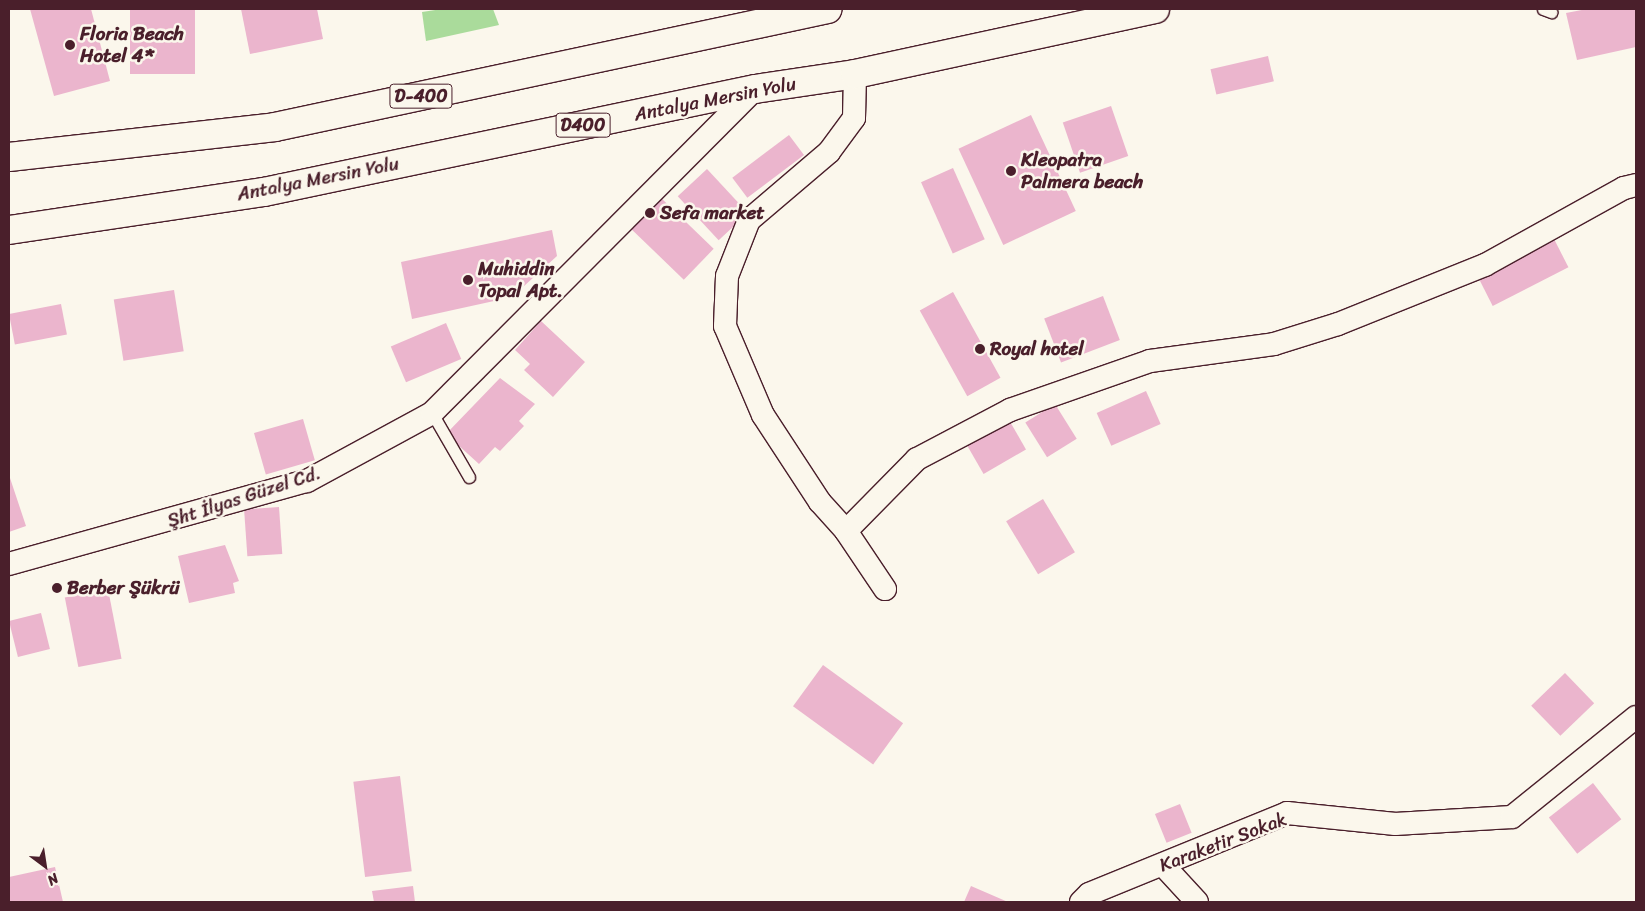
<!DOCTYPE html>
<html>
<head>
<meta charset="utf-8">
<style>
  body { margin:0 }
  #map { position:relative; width:1645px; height:911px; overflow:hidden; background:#fbf7ec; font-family:Sriracha,sans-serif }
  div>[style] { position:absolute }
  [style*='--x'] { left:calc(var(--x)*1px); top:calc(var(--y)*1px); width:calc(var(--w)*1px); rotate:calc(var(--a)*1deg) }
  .green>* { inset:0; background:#aadb9b }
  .building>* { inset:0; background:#ebb5cd; transform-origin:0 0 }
  .roads { filter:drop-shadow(1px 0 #4a1f2b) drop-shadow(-1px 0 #4a1f2b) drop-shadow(0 1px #4a1f2b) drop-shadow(0 -1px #4a1f2b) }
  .lane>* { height:11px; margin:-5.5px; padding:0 5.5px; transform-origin:5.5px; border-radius:5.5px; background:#fbf7ec }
  .street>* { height:22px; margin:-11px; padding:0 11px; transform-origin:11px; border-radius:11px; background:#fbf7ec }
  .highway>* { height:28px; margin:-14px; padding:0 14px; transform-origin:14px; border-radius:14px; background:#fbf7ec }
  .dots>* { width:14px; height:14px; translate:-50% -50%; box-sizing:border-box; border:2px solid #fbf7ec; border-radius:50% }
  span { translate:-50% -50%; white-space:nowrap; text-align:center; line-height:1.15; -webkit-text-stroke:5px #fbf7ec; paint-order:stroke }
  .shield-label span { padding:1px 4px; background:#fbf7ec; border:1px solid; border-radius:4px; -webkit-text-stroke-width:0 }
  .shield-label { font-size:18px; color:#4a1f2b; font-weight:700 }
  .poi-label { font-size:19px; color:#4a1f2b; font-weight:700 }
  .left { translate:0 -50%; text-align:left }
  .street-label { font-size:19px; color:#4a1f2b }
  .frame { position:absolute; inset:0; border:10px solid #4a1f2b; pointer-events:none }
  .north { position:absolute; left:20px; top:841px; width:50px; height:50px; -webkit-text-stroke:4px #fbf7ec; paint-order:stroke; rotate:149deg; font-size:14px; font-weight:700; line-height:20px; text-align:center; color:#4a1f2b }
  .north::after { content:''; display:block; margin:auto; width:18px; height:22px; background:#4a1f2b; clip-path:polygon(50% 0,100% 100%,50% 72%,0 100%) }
</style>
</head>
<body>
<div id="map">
  <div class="green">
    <i style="clip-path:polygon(442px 9px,493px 9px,499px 25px,426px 41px,422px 12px)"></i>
  </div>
  <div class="building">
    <i style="clip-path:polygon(30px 9px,91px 9px,110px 81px,54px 96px)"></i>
    <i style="left:130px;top:9px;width:65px;height:65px"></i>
    <i style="clip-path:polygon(241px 9px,317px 9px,323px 39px,250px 54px)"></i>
    <i style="clip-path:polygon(1587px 9px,1636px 9px,1636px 47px,1577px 60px,1566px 13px)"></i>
    <i style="left:1268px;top:56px;width:26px;height:59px;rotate:77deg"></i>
    <i style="left:1111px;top:106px;width:53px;height:51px;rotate:71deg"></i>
    <i style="left:1031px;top:115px;width:106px;height:80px;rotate:65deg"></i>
    <i style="left:789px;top:135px;width:25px;height:71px;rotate:53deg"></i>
    <i style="left:953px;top:168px;width:78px;height:35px;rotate:66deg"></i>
    <i style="left:707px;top:169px;width:60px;height:40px;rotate:47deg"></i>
    <i style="left:659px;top:196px;width:76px;height:43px;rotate:44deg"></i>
    <i style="clip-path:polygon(552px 230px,557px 256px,512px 297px,412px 319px,401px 262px)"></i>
    <i style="left:1553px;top:237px;width:34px;height:85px;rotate:63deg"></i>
    <i style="left:174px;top:290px;width:62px;height:61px;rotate:81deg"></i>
    <i style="left:953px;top:292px;width:98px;height:38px;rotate:61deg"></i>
    <i style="left:1103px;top:296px;width:47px;height:63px;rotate:69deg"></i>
    <i style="left:61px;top:304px;width:31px;height:53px;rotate:79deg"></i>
    <i style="clip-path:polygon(541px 321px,585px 362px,553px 397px,524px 370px,530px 364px,515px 350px)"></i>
    <i style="left:446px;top:323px;width:39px;height:60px;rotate:67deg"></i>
    <i style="clip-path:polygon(500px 378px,535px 404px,519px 421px,524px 426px,500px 451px,495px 447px,479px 464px,446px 434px)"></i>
    <i style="left:1146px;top:391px;width:36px;height:54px;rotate:66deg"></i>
    <i style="left:1055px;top:404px;width:41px;height:35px;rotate:58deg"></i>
    <i style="left:303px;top:419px;width:43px;height:51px;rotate:74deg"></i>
    <i style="left:1009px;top:420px;width:34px;height:49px;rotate:60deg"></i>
    <i style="clip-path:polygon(9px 475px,26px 526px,9px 532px)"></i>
    <i style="left:1043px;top:499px;width:62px;height:43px;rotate:59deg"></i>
    <i style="left:279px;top:507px;width:47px;height:35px;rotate:86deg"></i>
    <i style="clip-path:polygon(225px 545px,239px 581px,233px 583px,235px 593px,189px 603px,178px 556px)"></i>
    <i style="left:108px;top:589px;width:71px;height:44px;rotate:79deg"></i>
    <i style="left:41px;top:613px;width:37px;height:33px;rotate:76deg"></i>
    <i style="left:823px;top:665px;width:99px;height:51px;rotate:36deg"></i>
    <i style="left:1565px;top:673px;width:42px;height:47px;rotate:46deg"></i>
    <i style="left:400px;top:776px;width:96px;height:47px;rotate:83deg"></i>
    <i style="left:1593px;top:783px;width:46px;height:56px;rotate:52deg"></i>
    <i style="left:1180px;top:804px;width:31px;height:27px;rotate:68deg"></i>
    <i style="clip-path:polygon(55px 867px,63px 902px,9px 902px,9px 877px)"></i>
    <i style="clip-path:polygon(413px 886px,415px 902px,374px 902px,372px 891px)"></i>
    <i style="clip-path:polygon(971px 886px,1008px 902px,964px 902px)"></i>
  </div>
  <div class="roads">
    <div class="lane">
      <i style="--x:1543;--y:9;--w:9;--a:21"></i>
      <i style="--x:432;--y:413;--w:74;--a:60"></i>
    </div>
    <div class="street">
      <i style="--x:855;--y:74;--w:44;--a:91.3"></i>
      <i style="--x:854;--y:118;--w:42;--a:126.3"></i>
      <i style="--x:829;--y:152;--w:105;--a:139.6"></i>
      <i style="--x:749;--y:220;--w:60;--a:111.4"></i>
      <i style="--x:727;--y:276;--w:50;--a:92.3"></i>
      <i style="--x:725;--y:326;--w:97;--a:66.9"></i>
      <i style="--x:763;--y:415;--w:104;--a:56.8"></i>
      <i style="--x:820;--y:502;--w:39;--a:48"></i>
      <i style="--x:846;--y:531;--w:70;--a:56.1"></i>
      <i style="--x:846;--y:531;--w:101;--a:-45.4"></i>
      <i style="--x:917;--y:459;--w:105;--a:-27.8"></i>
      <i style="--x:1010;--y:410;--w:148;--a:-19.3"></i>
      <i style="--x:1150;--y:361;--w:125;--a:-7.8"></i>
      <i style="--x:1274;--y:344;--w:67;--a:-17.4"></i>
      <i style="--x:1338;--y:324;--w:158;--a:-21.9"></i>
      <i style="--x:1485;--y:265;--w:159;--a:-29"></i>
      <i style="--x:1624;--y:188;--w:12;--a:-14"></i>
      <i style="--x:9;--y:564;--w:309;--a:-15.6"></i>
      <i style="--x:307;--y:481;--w:142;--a:-28.5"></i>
      <i style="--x:432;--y:413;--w:457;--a:-45.1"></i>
      <i style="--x:1163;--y:865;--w:50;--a:47.4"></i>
      <i style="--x:1081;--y:902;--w:11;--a:-45"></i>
      <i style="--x:1089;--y:894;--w:214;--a:-22.2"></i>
      <i style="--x:1287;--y:813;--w:109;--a:5.8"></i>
      <i style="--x:1395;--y:824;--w:117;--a:-3.4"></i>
      <i style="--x:1512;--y:817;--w:159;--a:-38.9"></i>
    </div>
    <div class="highway">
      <i style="--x:9;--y:157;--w:268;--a:-6.4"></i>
      <i style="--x:275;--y:127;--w:565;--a:-12.05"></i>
      <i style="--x:9;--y:230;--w:258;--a:-8.5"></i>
      <i style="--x:264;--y:192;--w:502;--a:-11.85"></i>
      <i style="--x:755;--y:89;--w:101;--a:-8.5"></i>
      <i style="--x:855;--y:74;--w:307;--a:-12.2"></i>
    </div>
  </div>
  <div class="dots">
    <i style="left:70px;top:45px;background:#4a1f2b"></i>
    <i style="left:1011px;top:171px;background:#4a1f2b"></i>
    <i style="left:650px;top:213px;background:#4a1f2b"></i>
    <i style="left:468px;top:280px;background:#4a1f2b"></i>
    <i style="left:980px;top:349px;background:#4a1f2b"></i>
    <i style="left:57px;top:588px;background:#4a1f2b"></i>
  </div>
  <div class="shield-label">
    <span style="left:421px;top:96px">D-400</span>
    <span style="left:583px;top:125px">D400</span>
  </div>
  <div class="poi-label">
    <span class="left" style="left:80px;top:45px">Floria Beach<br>Hotel 4*</span>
    <span class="left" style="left:1021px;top:171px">Kleopatra<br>Palmera beach</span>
    <span class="left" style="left:660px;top:213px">Sefa market</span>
    <span class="left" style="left:478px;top:280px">Muhiddin<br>Topal Apt.</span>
    <span class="left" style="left:990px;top:349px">Royal hotel</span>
    <span class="left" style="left:67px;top:588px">Berber Şükrü</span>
  </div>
  <div class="street-label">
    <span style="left:715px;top:99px;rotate:-11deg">Antalya Mersin Yolu</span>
    <span style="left:318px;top:179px;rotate:-11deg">Antalya Mersin Yolu</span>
    <span style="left:244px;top:497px;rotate:-18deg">Şht İlyas Güzel Cd.</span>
    <span style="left:1223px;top:842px;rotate:-21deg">Karaketir Sokak</span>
  </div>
  <div class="frame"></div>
  <div class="north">N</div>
</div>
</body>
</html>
